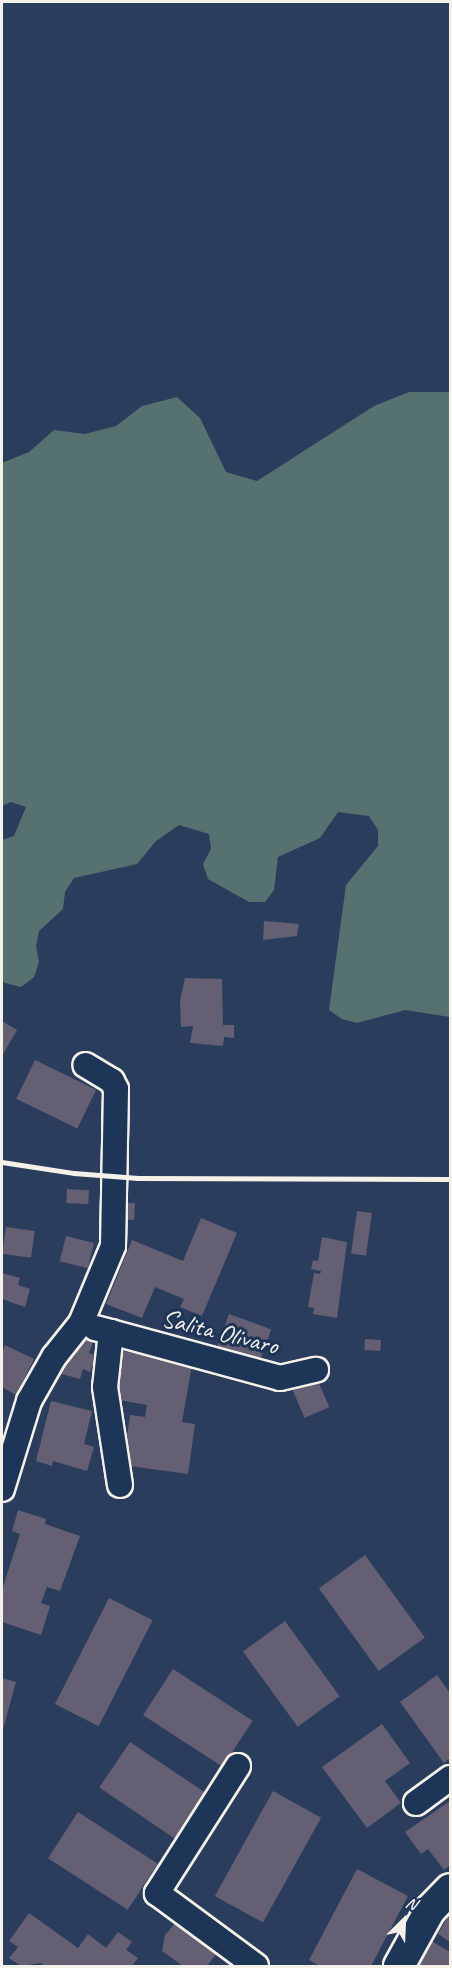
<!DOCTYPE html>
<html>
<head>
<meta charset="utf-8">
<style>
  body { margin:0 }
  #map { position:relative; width:452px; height:1968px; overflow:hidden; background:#2b3d5d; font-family:Caveat,sans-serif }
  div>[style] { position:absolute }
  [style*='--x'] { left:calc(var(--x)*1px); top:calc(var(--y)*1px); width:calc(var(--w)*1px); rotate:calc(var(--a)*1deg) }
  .green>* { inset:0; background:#567270 }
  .building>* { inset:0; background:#645f73; transform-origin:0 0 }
  .roads { filter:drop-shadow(2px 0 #f4f1e8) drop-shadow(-2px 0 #f4f1e8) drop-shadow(0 2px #f4f1e8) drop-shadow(0 -2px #f4f1e8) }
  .minor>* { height:24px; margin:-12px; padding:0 12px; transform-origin:12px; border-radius:12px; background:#1d3557 }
  .tertiary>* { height:30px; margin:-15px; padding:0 15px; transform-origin:15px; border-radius:15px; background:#1d3557 }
  .rail>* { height:4.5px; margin:-2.25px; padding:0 2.25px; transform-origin:2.25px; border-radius:2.25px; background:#f4f1e8 }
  span { translate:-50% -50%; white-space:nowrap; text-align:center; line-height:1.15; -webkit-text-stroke:6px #1d3557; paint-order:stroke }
  .street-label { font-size:26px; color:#f4f1e8 }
  .frame { position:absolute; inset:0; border:3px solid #f4f1e8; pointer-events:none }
  .north { position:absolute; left:374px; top:1890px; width:60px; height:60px; -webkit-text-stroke:4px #1d3557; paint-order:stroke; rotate:24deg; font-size:16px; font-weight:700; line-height:24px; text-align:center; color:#f4f1e8 }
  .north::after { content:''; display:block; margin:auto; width:21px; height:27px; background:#f4f1e8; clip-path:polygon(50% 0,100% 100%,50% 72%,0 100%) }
</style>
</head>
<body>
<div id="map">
  <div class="green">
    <i style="clip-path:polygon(409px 392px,450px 392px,450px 1017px,405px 1010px,357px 1023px,342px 1019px,329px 1010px,346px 885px,378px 846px,378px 830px,369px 816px,338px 812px,320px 838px,278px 857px,274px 890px,265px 902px,249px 902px,208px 879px,203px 864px,211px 849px,209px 834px,179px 825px,156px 841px,137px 864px,74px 878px,65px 892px,63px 909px,39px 931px,36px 946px,39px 962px,34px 977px,21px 987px,5px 983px,2px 981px,2px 840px,14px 836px,26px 807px,11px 802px,2px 806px,2px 463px,29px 452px,54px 430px,85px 434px,116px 426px,142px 406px,177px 397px,200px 418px,226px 472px,257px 481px,374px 406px)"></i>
  </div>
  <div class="building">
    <i style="clip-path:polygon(264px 921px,299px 924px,297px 936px,263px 940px)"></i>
    <i style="clip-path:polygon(185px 978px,222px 979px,223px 1025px,234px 1025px,234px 1038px,224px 1037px,223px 1046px,190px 1043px,193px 1026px,181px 1027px,180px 1001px)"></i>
    <i style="clip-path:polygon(2px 1021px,17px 1030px,2px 1056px)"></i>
    <i style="left:35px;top:1060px;width:68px;height:43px;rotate:26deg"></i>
    <i style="left:67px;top:1189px;width:22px;height:14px;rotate:3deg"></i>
    <i style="left:135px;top:1203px;width:17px;height:16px;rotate:93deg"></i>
    <i style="left:357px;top:1211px;width:15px;height:43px;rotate:8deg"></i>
    <i style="clip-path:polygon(201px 1218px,237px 1233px,202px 1316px,180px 1307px,184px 1299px,155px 1287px,142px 1318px,106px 1304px,132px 1240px,183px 1261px)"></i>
    <i style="left:6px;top:1227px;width:29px;height:27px;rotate:8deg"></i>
    <i style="left:66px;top:1236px;width:29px;height:26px;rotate:14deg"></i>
    <i style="clip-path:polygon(322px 1237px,347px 1242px,337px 1318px,313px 1314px,314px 1308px,308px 1307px,314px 1273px,320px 1274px,321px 1271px,311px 1269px,313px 1260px,318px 1261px)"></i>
    <i style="clip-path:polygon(2px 1273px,20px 1278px,18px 1285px,30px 1289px,25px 1307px,2px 1299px)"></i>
    <i style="left:229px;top:1314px;width:45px;height:35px;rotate:20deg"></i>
    <i style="clip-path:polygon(83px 1334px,95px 1337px,89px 1353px,97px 1356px,90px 1372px,83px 1369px,80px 1379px,58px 1373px)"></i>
    <i style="left:365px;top:1339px;width:16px;height:11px;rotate:4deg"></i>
    <i style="clip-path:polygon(5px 1345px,34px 1359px,16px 1395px,2px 1387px,2px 1353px)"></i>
    <i style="clip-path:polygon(123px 1351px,192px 1365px,182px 1422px,195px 1424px,188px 1474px,123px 1465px,130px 1415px,145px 1417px,147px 1405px,114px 1399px)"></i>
    <i style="left:316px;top:1376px;width:34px;height:27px;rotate:67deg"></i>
    <i style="clip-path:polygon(51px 1401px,92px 1411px,84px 1444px,94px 1447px,87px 1471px,53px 1461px,52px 1466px,36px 1461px)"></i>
    <i style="clip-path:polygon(18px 1510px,46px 1519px,45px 1524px,80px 1536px,60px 1591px,47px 1587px,41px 1603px,50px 1606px,41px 1635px,2px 1622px,2px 1590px,20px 1534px,12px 1531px)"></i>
    <i style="left:365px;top:1555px;width:102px;height:57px;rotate:54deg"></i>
    <i style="left:109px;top:1598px;width:49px;height:119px;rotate:27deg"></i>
    <i style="left:285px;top:1621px;width:93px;height:52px;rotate:54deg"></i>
    <i style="left:173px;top:1669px;width:95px;height:55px;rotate:33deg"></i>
    <i style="clip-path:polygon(437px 1675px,450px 1693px,450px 1758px,444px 1763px,400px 1702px)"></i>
    <i style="clip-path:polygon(2px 1678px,16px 1682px,2px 1733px)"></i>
    <i style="clip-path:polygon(382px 1724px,410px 1763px,385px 1781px,401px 1803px,367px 1828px,322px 1767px)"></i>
    <i style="left:130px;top:1742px;width:95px;height:55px;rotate:34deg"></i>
    <i style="left:273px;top:1791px;width:55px;height:120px;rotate:29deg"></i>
    <i style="clip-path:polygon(450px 1801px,450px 1865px,444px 1870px,428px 1849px,421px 1854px,405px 1832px)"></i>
    <i style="left:78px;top:1812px;width:95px;height:55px;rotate:33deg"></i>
    <i style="clip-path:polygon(357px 1869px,408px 1896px,371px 1966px,320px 1966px,309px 1960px)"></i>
    <i style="clip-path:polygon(450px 1912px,450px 1942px,438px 1934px)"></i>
    <i style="clip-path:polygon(29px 1913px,78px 1948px,88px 1934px,106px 1948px,118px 1932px,132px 1942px,126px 1950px,138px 1958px,132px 1966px,45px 1966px,40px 1963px,21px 1966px,9px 1958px,18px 1947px,9px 1941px)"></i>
    <i style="clip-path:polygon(176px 1922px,217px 1953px,207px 1966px,183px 1966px,162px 1951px,165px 1935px)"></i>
    <i style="clip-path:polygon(430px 1940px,450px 1952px,450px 1966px,414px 1966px)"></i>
  </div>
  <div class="roads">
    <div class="minor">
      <i style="--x:95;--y:1328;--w:16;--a:14"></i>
      <i style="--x:111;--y:1332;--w:55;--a:96.2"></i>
      <i style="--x:105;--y:1387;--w:99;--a:81.3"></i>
      <i style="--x:111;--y:1332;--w:175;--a:15.2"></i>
      <i style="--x:280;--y:1378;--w:37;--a:-13"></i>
      <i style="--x:2;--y:1489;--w:92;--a:-72.9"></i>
      <i style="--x:29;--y:1401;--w:51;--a:-60.4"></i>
      <i style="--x:54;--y:1357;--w:43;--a:-51.5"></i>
      <i style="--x:81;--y:1323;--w:83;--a:-67.4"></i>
      <i style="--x:113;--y:1246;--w:157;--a:-88.9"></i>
      <i style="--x:116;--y:1089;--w:9;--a:-117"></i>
      <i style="--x:112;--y:1081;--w:31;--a:-149"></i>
      <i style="--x:238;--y:1766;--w:151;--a:122.5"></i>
      <i style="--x:157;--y:1893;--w:123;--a:36.4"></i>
      <i style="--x:416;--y:1803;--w:42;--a:-36.3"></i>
    </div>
    <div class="tertiary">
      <i style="--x:399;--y:1966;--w:64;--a:-61"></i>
      <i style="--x:430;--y:1910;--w:29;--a:-46"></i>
    </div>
  </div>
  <div class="rail">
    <i style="--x:2;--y:1162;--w:73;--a:8.7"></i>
    <i style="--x:74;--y:1173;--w:64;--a:4.5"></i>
    <i style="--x:138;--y:1178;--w:312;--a:0.2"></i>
  </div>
  <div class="street-label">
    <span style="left:220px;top:1332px;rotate:14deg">Salita Olivaro</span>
  </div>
  <div class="frame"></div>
  <div class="north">N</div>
</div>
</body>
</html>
